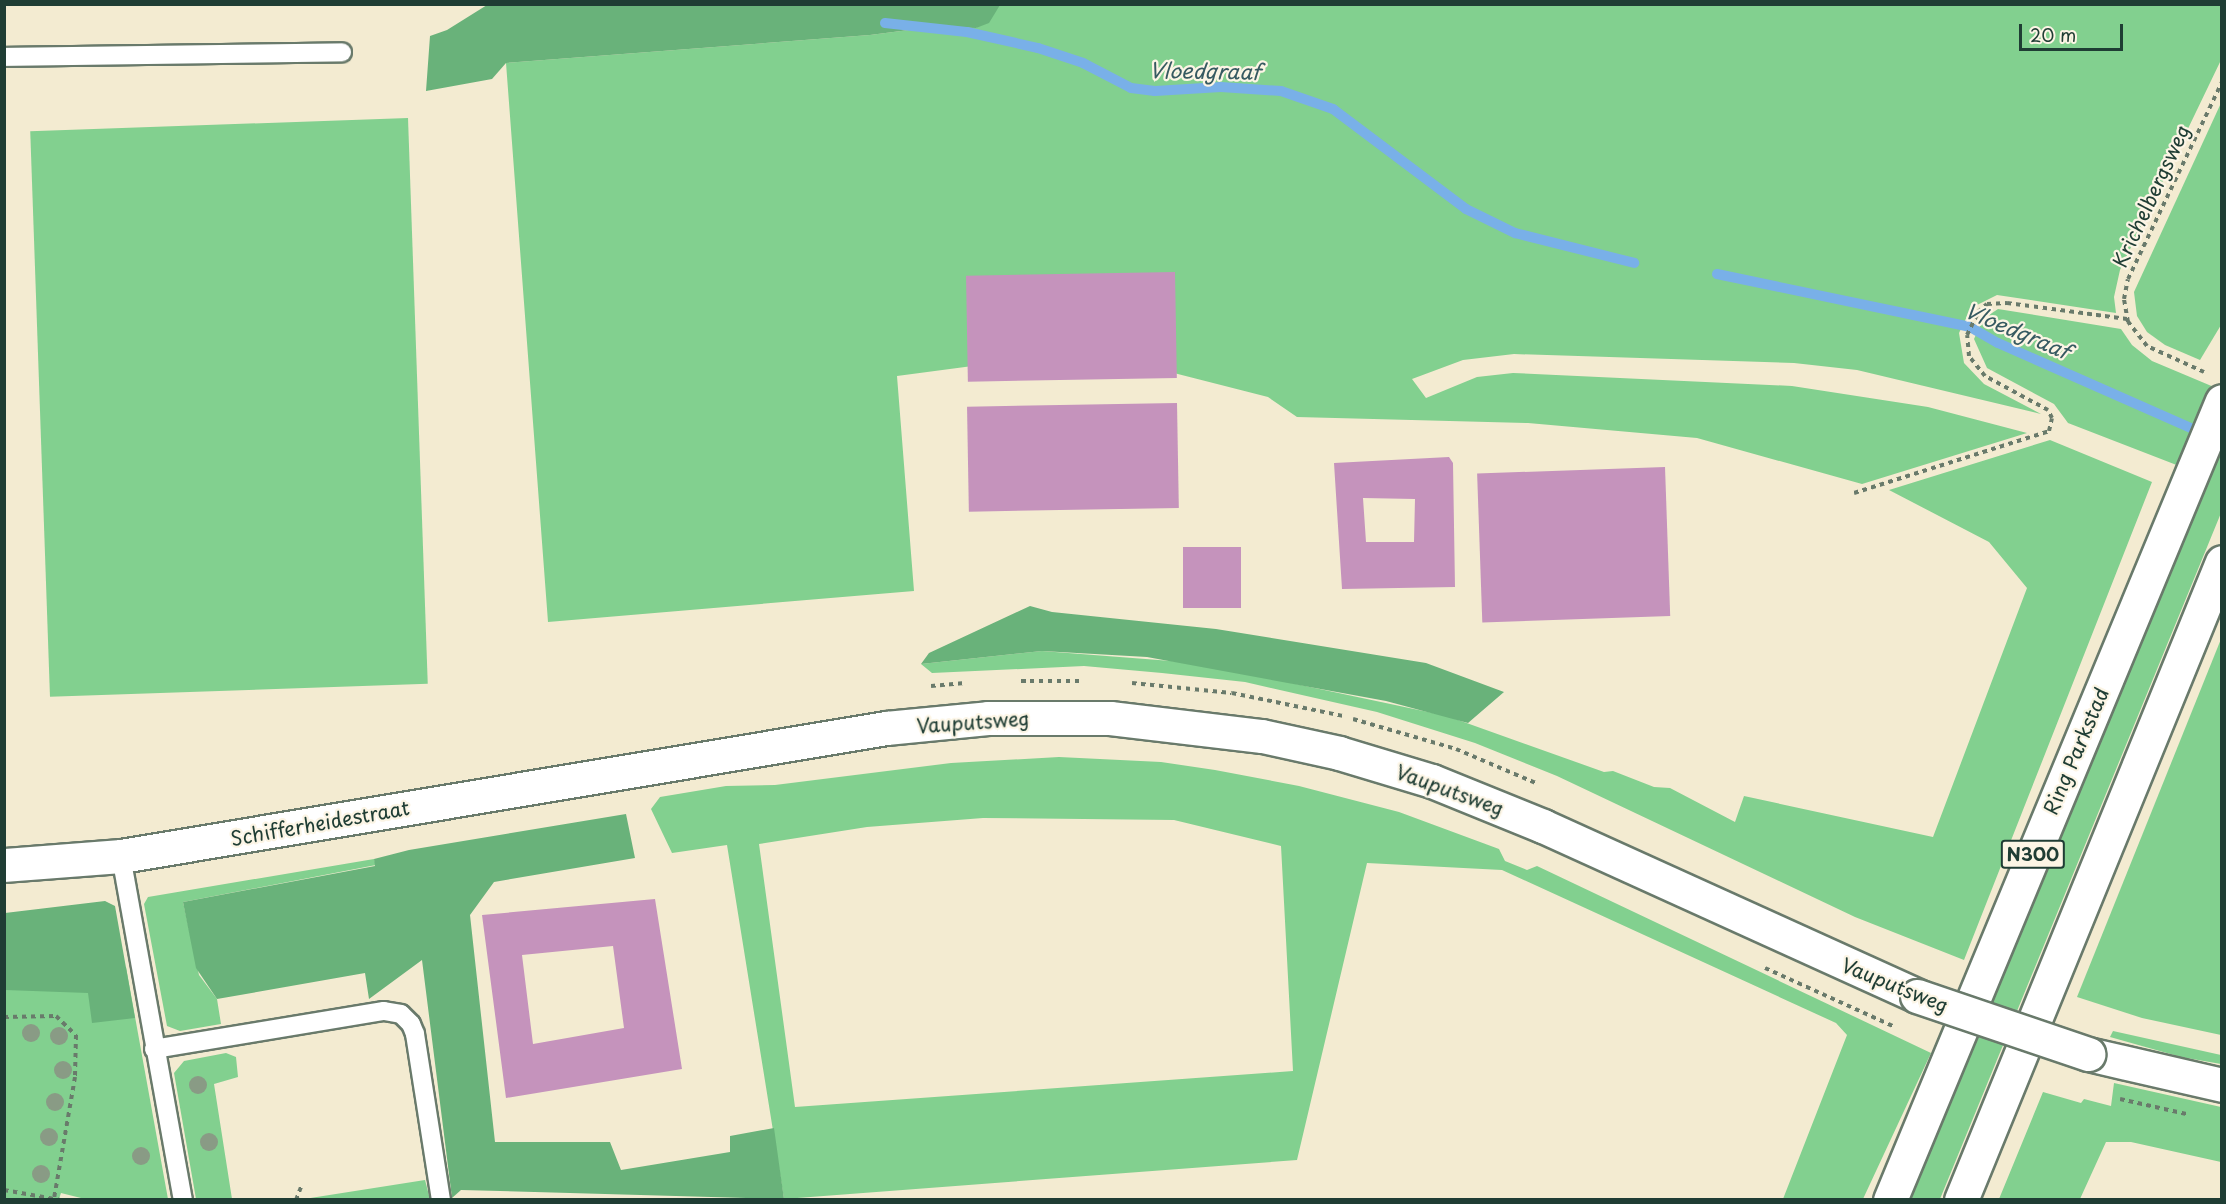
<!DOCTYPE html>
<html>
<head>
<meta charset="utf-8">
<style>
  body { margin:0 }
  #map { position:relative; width:2226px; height:1204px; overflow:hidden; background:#f3ebd1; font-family:"Playpen Sans",sans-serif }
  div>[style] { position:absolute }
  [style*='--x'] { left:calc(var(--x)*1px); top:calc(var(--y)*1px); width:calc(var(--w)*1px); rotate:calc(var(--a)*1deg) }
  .green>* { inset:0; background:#82d08f; transform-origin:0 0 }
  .forest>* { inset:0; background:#69b27a }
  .stream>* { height:10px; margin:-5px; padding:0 5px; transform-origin:5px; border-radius:5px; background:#79b0e8 }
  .building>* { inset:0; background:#c593bc; transform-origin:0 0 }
  .path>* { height:4px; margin-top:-2px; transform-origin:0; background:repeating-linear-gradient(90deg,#697a6b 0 4.5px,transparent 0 9px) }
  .roads { filter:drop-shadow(2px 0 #697a6b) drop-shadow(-2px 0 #697a6b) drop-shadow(0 2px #697a6b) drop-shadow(0 -2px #697a6b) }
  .service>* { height:18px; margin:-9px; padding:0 9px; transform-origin:9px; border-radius:9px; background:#fff }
  .tertiary>* { height:33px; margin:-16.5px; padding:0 16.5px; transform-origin:16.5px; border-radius:16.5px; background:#fff }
  .trunk>* { height:33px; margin:-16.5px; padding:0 16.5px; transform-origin:16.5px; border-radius:16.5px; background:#fff }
  .bridges { filter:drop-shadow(2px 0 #697a6b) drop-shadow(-2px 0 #697a6b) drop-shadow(0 2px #697a6b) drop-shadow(0 -2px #697a6b) }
  .tertiary-bridge>* { height:33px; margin:-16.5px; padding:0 16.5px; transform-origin:16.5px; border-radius:16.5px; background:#fff }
  .trees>* { width:18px; height:18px; margin:-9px; border-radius:50%; background:#899b85 }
  span { translate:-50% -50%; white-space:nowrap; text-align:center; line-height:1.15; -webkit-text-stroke:4.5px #fcf5e5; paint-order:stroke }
  .shield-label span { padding:2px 4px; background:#fcf5e5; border:2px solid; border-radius:4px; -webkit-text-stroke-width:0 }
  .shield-label { font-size:18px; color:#1f3d34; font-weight:700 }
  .street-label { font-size:20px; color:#1f3d34 }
  .water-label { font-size:21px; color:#365a61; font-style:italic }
  .frame { position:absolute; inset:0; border:6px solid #1f3d34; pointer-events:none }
  .scale { position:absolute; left:2019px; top:24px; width:104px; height:27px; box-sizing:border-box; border:3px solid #1f3d34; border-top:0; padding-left:8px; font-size:18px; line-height:21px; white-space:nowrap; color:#1f3d34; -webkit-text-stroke:4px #fcf5e5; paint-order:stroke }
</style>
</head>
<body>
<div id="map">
  <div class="green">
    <i style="clip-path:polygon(1000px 4px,2222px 5px,2221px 60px,2120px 270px,2114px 297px,2116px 313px,1997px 295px,1971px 308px,1959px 333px,1964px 363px,1984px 384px,2041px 414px,1857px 370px,1794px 363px,1514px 354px,1463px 360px,1412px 379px,1426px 398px,1477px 377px,1513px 373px,1792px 386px,1928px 407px,2027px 433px,1862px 484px,1697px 438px,1528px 423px,1297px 417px,1268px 397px,1170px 372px,980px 365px,897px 376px,914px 591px,548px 622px,506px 63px,870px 35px,932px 27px,976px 28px)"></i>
    <i style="clip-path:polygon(2221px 103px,2221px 325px,2200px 360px,2165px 345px,2147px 332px,2137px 316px,2134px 292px)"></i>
    <i style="left:408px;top:118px;width:566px;height:378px;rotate:88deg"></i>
    <i style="clip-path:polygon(1998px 309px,2121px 329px,2132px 345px,2152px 361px,2221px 390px,2221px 513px,1940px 1199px,1908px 1200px,2205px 476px,2068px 423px,2054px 404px,1987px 368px,1974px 339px,1983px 319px)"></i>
    <i style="clip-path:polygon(2050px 440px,2152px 482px,1964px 960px,1855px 917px,1557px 776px,1475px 743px,1377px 712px,1245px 682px,1162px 673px,1084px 666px,932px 673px,921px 664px,1042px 651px,1197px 663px,1447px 716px,1604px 772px,1613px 771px,1654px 787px,1670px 788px,1735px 822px,1744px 796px,1933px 837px,2027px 588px,1989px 542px,1889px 490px)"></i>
    <i style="clip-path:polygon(2221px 639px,2222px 1035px,2221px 1035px,2142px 1018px,2077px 997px)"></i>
    <i style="clip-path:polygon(evenodd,1059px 757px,1161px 762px,1215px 770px,1299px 786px,1399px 812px,1499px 849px,1505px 861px,1527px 870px,1537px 866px,1931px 1053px,1863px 1199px,1783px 1199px,1847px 1035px,1836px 1023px,1502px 870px,1367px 863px,1297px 1160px,784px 1199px,727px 845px,672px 853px,651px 809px,660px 797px,726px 786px,775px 785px,951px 763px,1059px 757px,983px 818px,1174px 820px,1281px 846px,1293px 1071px,795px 1107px,759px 844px,867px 827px,983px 818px)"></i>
    <i style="clip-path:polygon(374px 859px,376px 865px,183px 902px,199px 975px,217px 999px,221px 1024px,180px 1031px,167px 1026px,144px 904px,148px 897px)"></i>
    <i style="clip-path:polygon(5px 966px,126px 967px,168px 1199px,85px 1199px,61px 1193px,59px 1199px,5px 1200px)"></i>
    <i style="clip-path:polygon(2113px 1031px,2221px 1055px,2221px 1064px,2181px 1057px,2110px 1037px)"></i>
    <i style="clip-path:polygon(226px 1053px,236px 1057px,238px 1077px,214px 1084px,232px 1199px,196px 1199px,174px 1073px,184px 1061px)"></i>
    <i style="clip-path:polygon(2114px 1083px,2221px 1107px,2221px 1162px,2131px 1142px,2106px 1142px,2080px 1199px,1999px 1199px,2043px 1092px,2081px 1103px,2084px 1099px,2111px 1106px)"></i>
    <i style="clip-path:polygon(425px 1180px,430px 1199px,304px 1199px)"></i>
  </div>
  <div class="forest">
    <i style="clip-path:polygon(487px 5px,487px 4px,1000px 5px,989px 23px,976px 28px,932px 27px,870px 35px,506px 63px,492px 79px,426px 91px,430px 36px,447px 30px)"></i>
    <i style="clip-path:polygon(1030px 606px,1052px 612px,1216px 629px,1426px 663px,1504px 692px,1468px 723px,1386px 701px,1147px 657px,1042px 651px,921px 664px,929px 653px)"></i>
    <i style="clip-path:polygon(626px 814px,635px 858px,494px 882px,470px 915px,495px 1142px,610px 1142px,621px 1170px,730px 1152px,730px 1136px,774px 1128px,784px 1199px,461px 1190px,452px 1198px,422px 960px,369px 999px,365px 973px,217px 999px,196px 968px,183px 902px,375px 866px,374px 859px,409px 850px)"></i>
    <i style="clip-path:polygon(105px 901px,115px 906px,135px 1018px,92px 1023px,88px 993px,5px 990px,5px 913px)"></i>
  </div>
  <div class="stream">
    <i style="--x:885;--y:23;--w:82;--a:6.3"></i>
    <i style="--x:967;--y:32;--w:73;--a:12.7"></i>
    <i style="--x:1038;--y:48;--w:47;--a:18.4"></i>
    <i style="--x:1083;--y:63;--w:54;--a:27.5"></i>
    <i style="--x:1131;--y:88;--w:24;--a:7"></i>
    <i style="--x:1155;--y:91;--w:66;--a:-3.5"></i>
    <i style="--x:1221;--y:87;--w:60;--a:3.8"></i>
    <i style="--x:1281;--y:91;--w:55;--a:19.1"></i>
    <i style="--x:1333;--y:109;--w:166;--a:36.9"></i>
    <i style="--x:1466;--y:209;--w:55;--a:26.1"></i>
    <i style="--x:1515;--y:233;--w:123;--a:14.1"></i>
    <i style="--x:1717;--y:274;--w:258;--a:11.8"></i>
    <i style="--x:1970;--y:327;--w:32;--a:30"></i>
    <i style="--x:1998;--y:343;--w:225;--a:23.8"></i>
  </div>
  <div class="building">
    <i style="left:1175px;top:272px;width:106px;height:209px;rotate:89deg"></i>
    <i style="left:1177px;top:403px;width:105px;height:210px;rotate:89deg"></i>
    <i style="clip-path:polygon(evenodd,1449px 457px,1453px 463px,1455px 587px,1342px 589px,1334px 463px,1449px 457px,1363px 498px,1415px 499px,1414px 542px,1366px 542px,1363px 498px)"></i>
    <i style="left:1665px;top:467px;width:149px;height:188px;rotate:88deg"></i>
    <i style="left:1183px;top:547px;width:58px;height:61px"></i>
    <i style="clip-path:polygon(evenodd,655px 899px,682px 1069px,506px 1098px,482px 915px,655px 899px,613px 946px,624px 1028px,533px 1044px,522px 955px,613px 946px)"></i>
  </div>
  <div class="path">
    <i style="--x:2204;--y:372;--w:63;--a:-155.5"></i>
    <i style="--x:2147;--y:346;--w:31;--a:-128"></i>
    <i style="--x:2128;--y:322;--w:23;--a:-100"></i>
    <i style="--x:2124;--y:299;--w:20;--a:-79"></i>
    <i style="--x:2128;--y:279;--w:218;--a:-64.5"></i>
    <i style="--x:1854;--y:493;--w:205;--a:-17.6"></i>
    <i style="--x:2049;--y:431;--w:13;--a:-77"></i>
    <i style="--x:2052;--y:418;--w:9;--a:-117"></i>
    <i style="--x:2048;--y:410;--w:72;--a:-151.6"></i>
    <i style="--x:1985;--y:376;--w:26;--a:-129"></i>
    <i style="--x:1969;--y:356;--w:21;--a:-95"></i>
    <i style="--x:1967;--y:335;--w:25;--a:-64"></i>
    <i style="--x:1978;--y:312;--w:12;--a:-42"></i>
    <i style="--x:1987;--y:304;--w:20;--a:-3"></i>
    <i style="--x:2007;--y:303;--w:121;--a:7.6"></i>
    <i style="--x:1021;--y:681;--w:58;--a:0"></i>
    <i style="--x:1132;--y:683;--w:100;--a:5.7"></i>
    <i style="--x:1232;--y:693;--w:113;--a:11.7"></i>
    <i style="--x:931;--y:686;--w:34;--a:-5"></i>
    <i style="--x:1353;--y:719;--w:107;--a:16.2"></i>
    <i style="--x:1456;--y:749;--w:89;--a:23.1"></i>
    <i style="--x:1765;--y:968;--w:143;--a:24.4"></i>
    <i style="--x:4;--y:1017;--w:52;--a:-1.1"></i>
    <i style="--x:56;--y:1016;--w:28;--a:44"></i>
    <i style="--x:76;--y:1035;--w:42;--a:91.4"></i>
    <i style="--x:75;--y:1077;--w:123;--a:99.8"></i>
    <i style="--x:2120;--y:1099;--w:68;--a:12.8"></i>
    <i style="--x:4;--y:1190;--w:57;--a:10.1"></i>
    <i style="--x:296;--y:1200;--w:17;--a:-69"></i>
  </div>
  <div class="roads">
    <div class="service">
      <i style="--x:4;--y:57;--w:338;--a:-0.8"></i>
      <i style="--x:121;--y:856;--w:350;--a:79.8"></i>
      <i style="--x:154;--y:1049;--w:233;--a:-9.4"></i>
      <i style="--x:384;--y:1011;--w:17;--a:10"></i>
      <i style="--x:401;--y:1014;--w:14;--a:45"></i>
      <i style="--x:411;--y:1024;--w:11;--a:68"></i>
      <i style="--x:415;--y:1034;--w:168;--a:81.1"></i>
    </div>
    <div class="tertiary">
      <i style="--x:4;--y:865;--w:117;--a:-4.4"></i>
      <i style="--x:121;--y:856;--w:776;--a:-9.5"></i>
      <i style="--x:886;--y:728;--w:102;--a:-5.6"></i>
      <i style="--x:988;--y:718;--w:122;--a:0"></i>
      <i style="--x:1110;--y:718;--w:153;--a:6.8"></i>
      <i style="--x:1262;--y:736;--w:79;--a:12.4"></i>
      <i style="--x:1339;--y:753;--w:97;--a:16.8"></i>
      <i style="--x:1432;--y:781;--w:120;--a:22.1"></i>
      <i style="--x:1543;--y:826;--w:411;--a:24.4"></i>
      <i style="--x:2088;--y:1054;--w:138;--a:13"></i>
    </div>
    <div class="trunk">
      <i style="--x:1890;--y:1200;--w:865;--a:-67.44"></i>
      <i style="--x:1961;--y:1200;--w:689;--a:-67.75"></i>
    </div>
  </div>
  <div class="bridges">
    <div class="tertiary-bridge">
      <i style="--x:1917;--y:996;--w:181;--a:18.7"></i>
    </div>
  </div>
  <div class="trees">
    <i style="left:31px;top:1033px"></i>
    <i style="left:59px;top:1036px"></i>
    <i style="left:63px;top:1070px"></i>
    <i style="left:198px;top:1085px"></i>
    <i style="left:55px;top:1102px"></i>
    <i style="left:49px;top:1137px"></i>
    <i style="left:209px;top:1142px"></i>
    <i style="left:141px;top:1156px"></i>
    <i style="left:41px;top:1174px"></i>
  </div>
  <div class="shield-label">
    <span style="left:2033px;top:854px">N300</span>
  </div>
  <div class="street-label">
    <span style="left:2151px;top:196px;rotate:-65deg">Krichelbergsweg</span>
    <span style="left:973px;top:722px;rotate:-4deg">Vauputsweg</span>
    <span style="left:2076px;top:751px;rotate:-67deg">Ring Parkstad</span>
    <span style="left:1450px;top:790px;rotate:20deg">Vauputsweg</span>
    <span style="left:320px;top:823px;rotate:-10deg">Schifferheidestraat</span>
    <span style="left:1895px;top:985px;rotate:22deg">Vauputsweg</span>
  </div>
  <div class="water-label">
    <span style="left:1205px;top:70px;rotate:1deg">Vloedgraaf</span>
    <span style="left:2018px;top:330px;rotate:23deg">Vloedgraaf</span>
  </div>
  <div class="frame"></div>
  <div class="scale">20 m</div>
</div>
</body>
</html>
